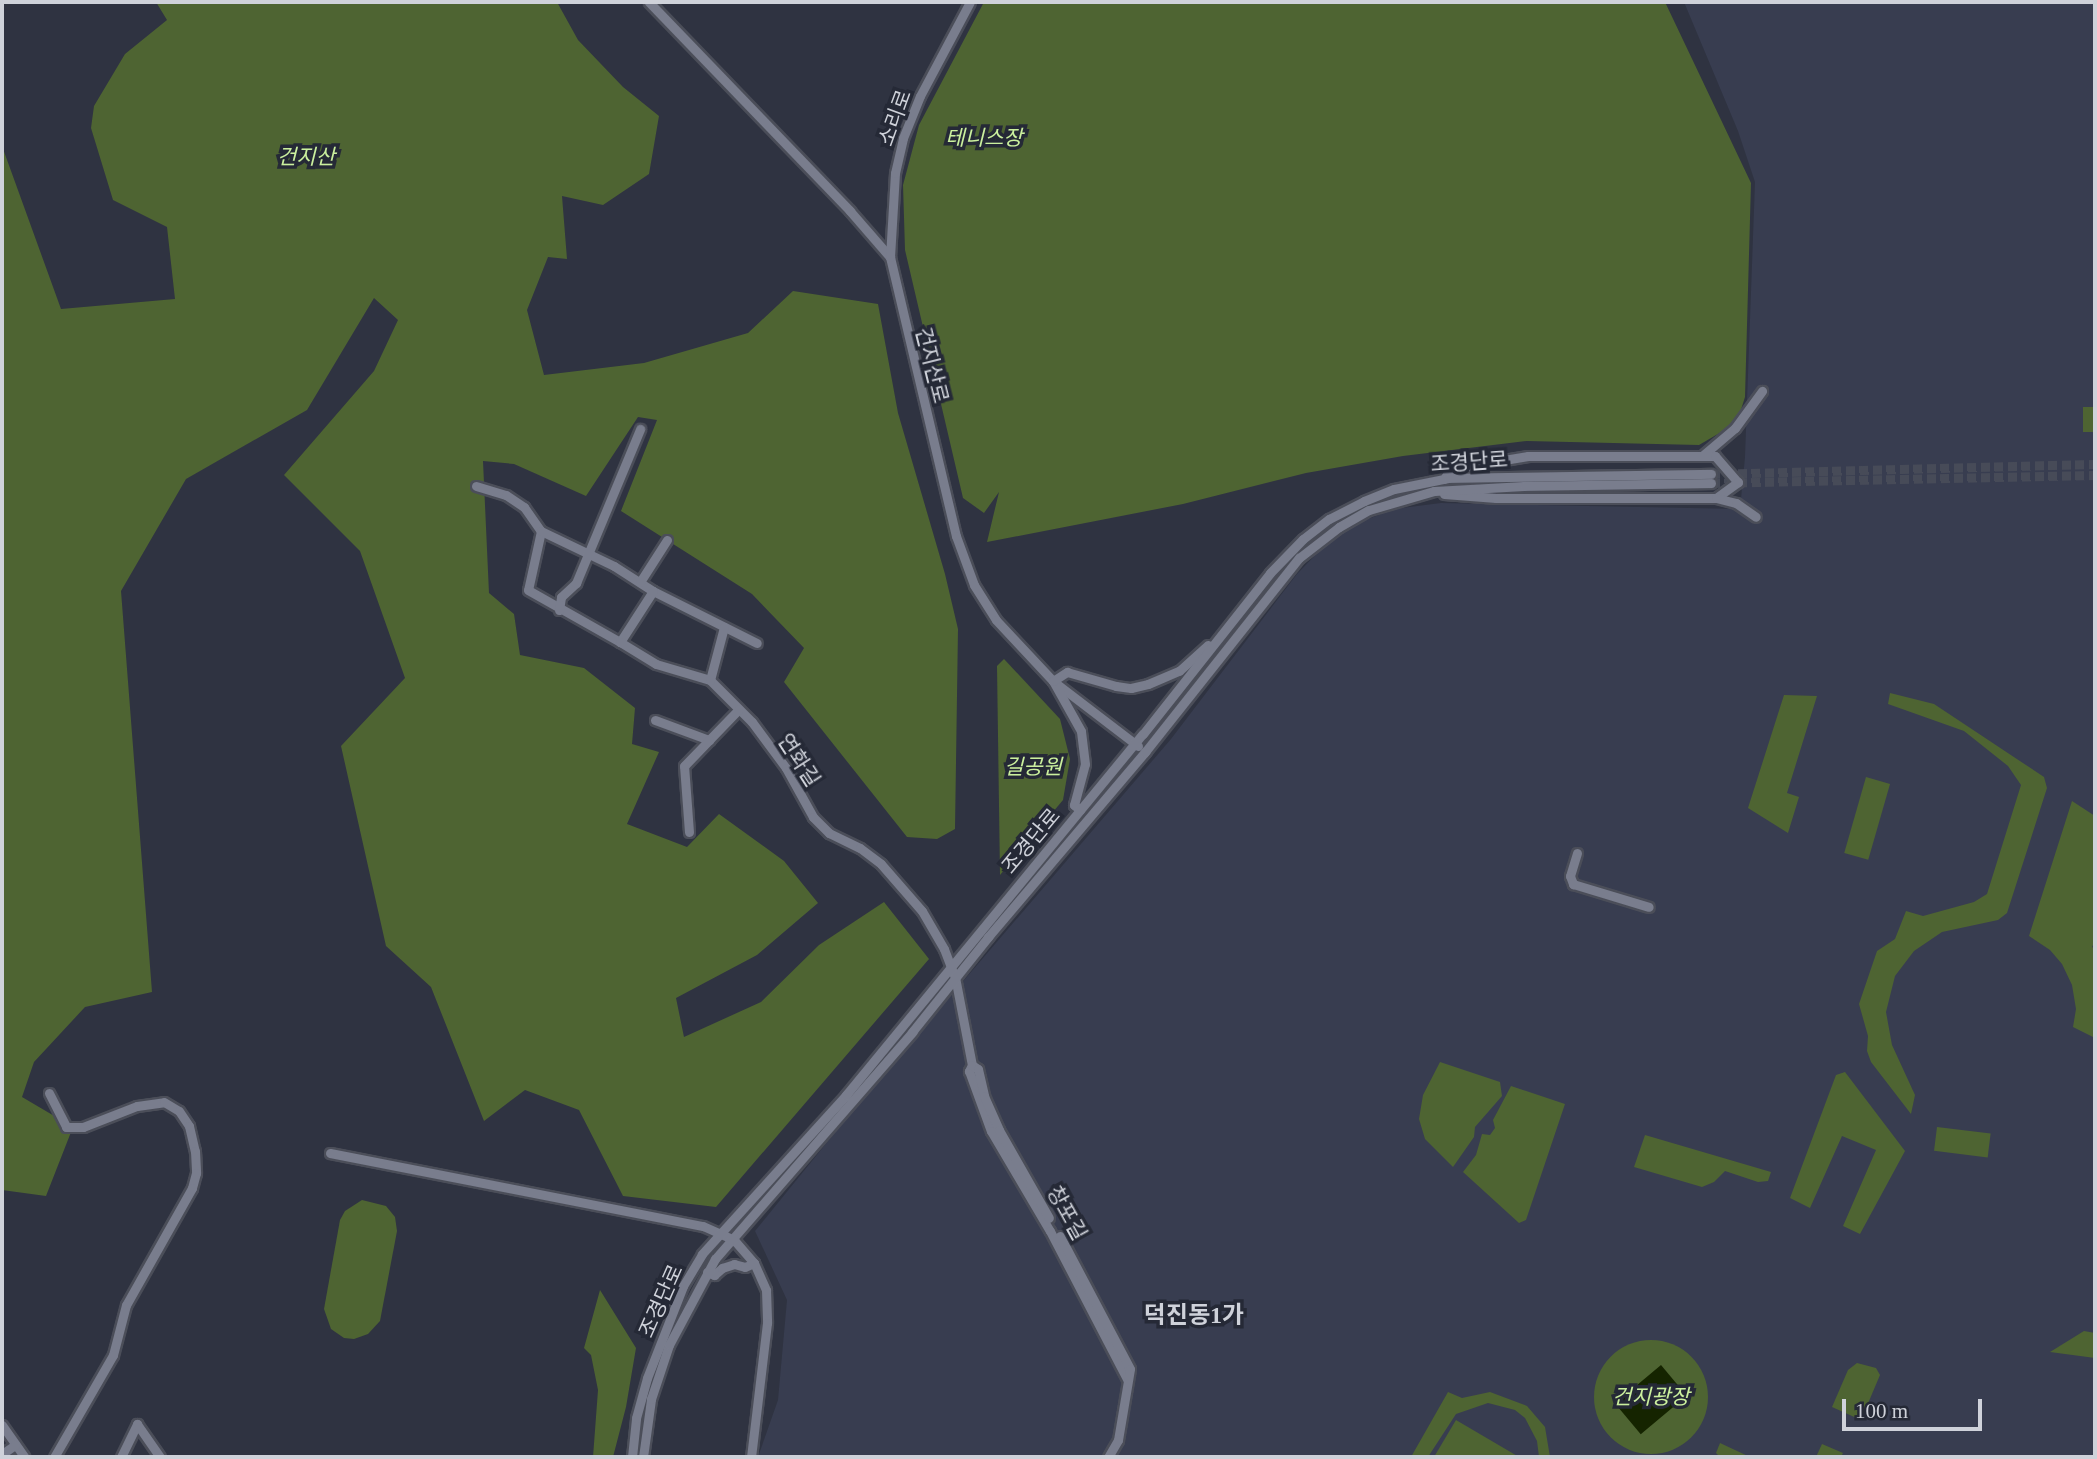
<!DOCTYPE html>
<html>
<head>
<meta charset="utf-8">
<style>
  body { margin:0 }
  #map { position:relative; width:2097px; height:1459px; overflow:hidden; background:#2f3341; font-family:"Times New Roman","Noto Sans KR",serif }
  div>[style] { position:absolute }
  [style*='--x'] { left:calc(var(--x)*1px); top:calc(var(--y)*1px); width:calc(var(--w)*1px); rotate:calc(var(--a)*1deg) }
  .built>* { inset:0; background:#383d50 }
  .green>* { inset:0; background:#4e6432; transform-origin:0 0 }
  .round { border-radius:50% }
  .water>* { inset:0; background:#152400; transform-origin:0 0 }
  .minor-tunnel>* { height:9px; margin-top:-4.5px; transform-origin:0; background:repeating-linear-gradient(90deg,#474b58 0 9px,transparent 0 13.5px) }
  .roads { filter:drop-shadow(2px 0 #4b4e59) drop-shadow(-2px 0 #4b4e59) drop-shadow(0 2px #4b4e59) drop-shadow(0 -2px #4b4e59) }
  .minor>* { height:9px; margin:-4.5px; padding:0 4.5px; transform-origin:4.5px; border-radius:4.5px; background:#797d8d }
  span { translate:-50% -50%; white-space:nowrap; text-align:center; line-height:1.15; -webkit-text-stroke:7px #252936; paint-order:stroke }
  .street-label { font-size:21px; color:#cfd2da }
  .park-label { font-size:21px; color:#cbf09e; font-style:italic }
  .quarter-label { font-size:24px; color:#cfd2da; font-weight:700 }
  .frame { position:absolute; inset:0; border:4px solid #cfd2da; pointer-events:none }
  .scale { position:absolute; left:1842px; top:1399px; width:140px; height:32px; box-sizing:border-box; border:4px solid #cfd2da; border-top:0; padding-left:9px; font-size:21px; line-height:24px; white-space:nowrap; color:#cfd2da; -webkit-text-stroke:5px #252936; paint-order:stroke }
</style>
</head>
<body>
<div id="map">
  <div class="built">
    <i style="clip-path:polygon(1684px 2px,2095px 2px,2095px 1457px,758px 1457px,778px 1400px,787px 1300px,755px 1231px,863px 1098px,1171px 739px,1297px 574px,1325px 545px,1350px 526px,1394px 509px,1441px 503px,1740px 509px,1745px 457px,1755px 182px,1738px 131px)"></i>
  </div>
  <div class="green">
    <i style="clip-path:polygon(156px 2px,557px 2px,578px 40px,623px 87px,659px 116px,649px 174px,603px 205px,562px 196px,567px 259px,548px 257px,527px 310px,544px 375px,644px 363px,748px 333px,793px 291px,878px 304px,898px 413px,945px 574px,958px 629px,955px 829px,937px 839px,907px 837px,784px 682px,804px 648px,752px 594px,621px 511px,657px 420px,638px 417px,586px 496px,514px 464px,483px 461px,489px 593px,514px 614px,520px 655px,584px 668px,635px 708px,632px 744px,659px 752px,627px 824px,687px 847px,719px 814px,784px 861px,818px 903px,757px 955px,676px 998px,684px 1037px,761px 1002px,819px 945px,884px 902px,929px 959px,716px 1207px,623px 1196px,579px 1110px,525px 1090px,484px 1121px,431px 987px,386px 946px,341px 746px,405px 678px,360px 551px,284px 475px,374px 371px,398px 320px,374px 298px,307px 410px,186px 479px,121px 591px,152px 992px,85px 1007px,34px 1062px,22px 1097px,73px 1127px,46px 1196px,2px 1190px,2px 146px,61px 309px,175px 299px,167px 227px,113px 200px,91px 128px,94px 106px,125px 54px,167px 20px)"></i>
    <i style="clip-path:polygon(984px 2px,1665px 2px,1751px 183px,1745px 397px,1739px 416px,1723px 431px,1699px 445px,1527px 441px,1403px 456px,1306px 473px,1183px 504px,987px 542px,999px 492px,984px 513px,963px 498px,905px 250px,903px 185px,919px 125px)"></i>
    <i style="left:2083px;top:407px;width:12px;height:25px"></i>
    <i style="clip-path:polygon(1004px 659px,1060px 719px,1070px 759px,1063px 800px,1000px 875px,997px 666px)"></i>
    <i style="clip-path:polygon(1890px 693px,1934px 704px,2044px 777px,2047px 788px,2007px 913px,1998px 920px,1942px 932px,1914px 951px,1895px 976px,1886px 1012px,1892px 1045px,1915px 1095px,1911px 1114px,1871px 1062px,1867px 1051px,1868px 1036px,1859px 1004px,1877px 951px,1895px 939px,1906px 911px,1923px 916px,1974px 902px,1987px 894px,2021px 785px,2008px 766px,1964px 731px,1888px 704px)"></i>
    <i style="clip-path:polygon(1784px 695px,1817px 696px,1787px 793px,1799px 797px,1788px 833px,1748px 808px)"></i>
    <i style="left:1866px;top:777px;width:25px;height:79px;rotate:16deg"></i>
    <i style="clip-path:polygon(2072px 801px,2095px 816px,2095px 941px,2092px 947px,2095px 949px,2095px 1038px,2073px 1027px,2076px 1009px,2072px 985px,2062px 964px,2050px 950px,2029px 936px)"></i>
    <i style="clip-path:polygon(1440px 1062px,1500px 1082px,1502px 1096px,1475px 1127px,1474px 1137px,1453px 1167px,1425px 1139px,1419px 1119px,1423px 1095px)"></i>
    <i style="clip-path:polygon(1845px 1072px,1905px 1151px,1860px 1234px,1843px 1226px,1876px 1150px,1842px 1136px,1810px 1208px,1790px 1198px,1836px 1075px)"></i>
    <i style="clip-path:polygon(1511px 1086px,1565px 1104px,1526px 1220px,1519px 1223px,1463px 1172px,1476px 1155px,1482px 1134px,1490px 1135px,1495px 1128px,1493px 1120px)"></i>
    <i style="left:1937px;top:1127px;width:54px;height:24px;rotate:7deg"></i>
    <i style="clip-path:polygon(1645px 1135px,1771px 1172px,1768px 1181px,1758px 1182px,1725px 1171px,1714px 1182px,1702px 1187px,1634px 1167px)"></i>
    <i style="clip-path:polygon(362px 1200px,386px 1206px,395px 1217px,397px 1231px,380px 1321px,368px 1334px,354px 1339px,344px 1338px,331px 1329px,324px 1309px,340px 1220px,345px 1211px)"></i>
    <i style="clip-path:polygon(600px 1290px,636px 1348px,626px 1407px,613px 1457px,593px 1457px,598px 1390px,591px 1355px,584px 1348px)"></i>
    <i style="clip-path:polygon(2084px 1331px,2095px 1333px,2095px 1358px,2050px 1352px)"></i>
    <i class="round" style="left:1594px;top:1340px;width:114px;height:114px"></i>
    <i style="clip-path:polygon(1857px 1363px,1876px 1368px,1880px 1375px,1861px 1420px,1832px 1407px,1848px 1370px)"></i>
    <i style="clip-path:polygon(1448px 1392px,1462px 1398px,1490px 1392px,1527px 1406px,1545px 1427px,1550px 1457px,1539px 1457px,1537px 1441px,1525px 1418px,1515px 1410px,1488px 1403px,1456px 1414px,1428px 1457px,1411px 1457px)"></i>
    <i style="clip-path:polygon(1456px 1420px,1519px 1457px,1434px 1457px)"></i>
    <i style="clip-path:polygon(1720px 1443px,1750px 1457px,1720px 1457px,1716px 1453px)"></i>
    <i style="clip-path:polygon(1822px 1444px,1843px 1453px,1841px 1457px,1816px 1457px)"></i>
  </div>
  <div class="water">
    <i style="left:1661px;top:1365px;width:40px;height:60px;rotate:50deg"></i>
  </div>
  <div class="minor-tunnel">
    <i style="--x:1711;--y:474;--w:384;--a:-1.5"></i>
    <i style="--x:1711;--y:483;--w:384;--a:-1.2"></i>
  </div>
  <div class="roads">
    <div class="minor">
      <i style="--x:649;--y:2;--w:290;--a:46.1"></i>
      <i style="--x:850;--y:211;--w:61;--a:49"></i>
      <i style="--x:890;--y:257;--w:287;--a:76.7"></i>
      <i style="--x:956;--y:536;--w:52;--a:69.8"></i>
      <i style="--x:974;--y:585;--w:41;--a:57.8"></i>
      <i style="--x:996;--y:620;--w:83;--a:46.9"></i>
      <i style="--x:1053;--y:681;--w:107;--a:37.4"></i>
      <i style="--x:890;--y:257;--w:84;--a:-86.6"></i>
      <i style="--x:895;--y:173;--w:36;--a:-77"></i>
      <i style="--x:903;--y:138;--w:45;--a:-68"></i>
      <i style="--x:920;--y:96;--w:106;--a:-62"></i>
      <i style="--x:1702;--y:456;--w:43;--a:-40.3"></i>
      <i style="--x:1735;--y:428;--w:46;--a:-53.9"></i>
      <i style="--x:1444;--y:479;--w:12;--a:-59"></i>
      <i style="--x:1450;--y:469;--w:79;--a:-9.5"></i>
      <i style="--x:1528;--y:456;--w:187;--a:0"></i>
      <i style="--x:1715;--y:456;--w:35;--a:49"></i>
      <i style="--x:1738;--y:482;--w:27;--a:144"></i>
      <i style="--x:476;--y:486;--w:31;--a:17"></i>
      <i style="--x:506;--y:495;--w:22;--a:34"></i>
      <i style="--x:524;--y:507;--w:29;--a:55"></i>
      <i style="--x:541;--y:531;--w:60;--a:102.4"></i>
      <i style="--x:528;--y:590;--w:106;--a:29.5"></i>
      <i style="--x:1444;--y:494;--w:52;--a:4.4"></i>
      <i style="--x:1496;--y:498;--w:220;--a:0"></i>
      <i style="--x:1716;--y:498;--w:21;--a:14"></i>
      <i style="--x:1736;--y:503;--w:24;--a:35"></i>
      <i style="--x:541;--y:531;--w:81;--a:25.6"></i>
      <i style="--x:614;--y:566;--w:46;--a:32.7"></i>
      <i style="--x:653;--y:591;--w:116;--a:26.6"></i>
      <i style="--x:640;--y:582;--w:50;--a:-57.3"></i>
      <i style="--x:653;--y:591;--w:61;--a:122.9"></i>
      <i style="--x:620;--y:642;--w:42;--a:31.4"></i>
      <i style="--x:656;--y:664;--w:56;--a:16.5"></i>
      <i style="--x:710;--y:680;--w:59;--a:45"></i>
      <i style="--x:752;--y:722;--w:57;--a:53.5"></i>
      <i style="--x:786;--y:768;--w:56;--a:61.1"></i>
      <i style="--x:813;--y:817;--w:23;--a:45"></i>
      <i style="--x:829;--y:833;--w:34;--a:26"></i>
      <i style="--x:860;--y:848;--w:26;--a:37"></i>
      <i style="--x:881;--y:864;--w:62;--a:48.9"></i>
      <i style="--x:922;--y:911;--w:44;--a:59.9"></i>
      <i style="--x:944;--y:949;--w:30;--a:69"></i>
      <i style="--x:955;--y:977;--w:90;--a:79.1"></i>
      <i style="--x:972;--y:1065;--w:7;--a:117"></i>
      <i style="--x:969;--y:1071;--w:64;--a:69.9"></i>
      <i style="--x:991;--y:1131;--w:116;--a:59.5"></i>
      <i style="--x:1050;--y:1231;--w:167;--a:62.5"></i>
      <i style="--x:559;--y:610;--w:13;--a:-81"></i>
      <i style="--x:561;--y:597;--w:21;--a:-43"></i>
      <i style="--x:576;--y:583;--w:167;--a:-67.4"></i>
      <i style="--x:710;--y:680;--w:55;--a:-75.2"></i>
      <i style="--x:655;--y:720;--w:58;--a:20.3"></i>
      <i style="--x:709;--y:740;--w:42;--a:-46"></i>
      <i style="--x:1080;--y:810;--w:8;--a:-140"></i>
      <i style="--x:1074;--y:805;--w:42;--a:-75"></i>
      <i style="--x:1085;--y:764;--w:33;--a:-97"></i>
      <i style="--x:1081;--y:731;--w:57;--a:-119.2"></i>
      <i style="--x:1053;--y:681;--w:17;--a:-33"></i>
      <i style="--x:1067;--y:672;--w:51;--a:15.9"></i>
      <i style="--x:1116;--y:686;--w:15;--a:8"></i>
      <i style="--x:1131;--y:688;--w:17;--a:-13"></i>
      <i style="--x:1148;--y:684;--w:34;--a:-23"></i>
      <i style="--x:1179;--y:671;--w:39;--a:-42"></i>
      <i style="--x:689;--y:832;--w:66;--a:-94.3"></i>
      <i style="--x:684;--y:766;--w:36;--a:-46"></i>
      <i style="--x:1577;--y:853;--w:24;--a:107"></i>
      <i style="--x:1570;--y:876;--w:9;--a:69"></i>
      <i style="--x:1573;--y:884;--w:79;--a:16.8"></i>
      <i style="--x:972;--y:1065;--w:7;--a:34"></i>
      <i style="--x:978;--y:1069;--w:28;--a:77"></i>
      <i style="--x:984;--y:1096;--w:37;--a:66"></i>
      <i style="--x:999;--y:1130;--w:101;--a:60.4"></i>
      <i style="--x:49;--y:1093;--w:38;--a:63"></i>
      <i style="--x:66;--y:1127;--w:17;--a:0"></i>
      <i style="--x:83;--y:1127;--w:58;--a:-21.3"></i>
      <i style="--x:137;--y:1106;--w:27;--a:-8"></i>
      <i style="--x:164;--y:1102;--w:17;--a:31"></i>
      <i style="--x:179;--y:1111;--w:18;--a:56"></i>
      <i style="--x:189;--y:1126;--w:26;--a:77"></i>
      <i style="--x:195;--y:1151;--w:22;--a:87"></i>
      <i style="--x:196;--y:1173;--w:16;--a:105"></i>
      <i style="--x:192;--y:1188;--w:134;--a:119.4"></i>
      <i style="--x:126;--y:1305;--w:52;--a:104.6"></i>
      <i style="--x:113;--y:1355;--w:118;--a:120"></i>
      <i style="--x:330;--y:1153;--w:380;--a:11.1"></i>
      <i style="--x:703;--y:1226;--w:34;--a:24"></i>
      <i style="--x:734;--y:1240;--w:30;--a:49"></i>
      <i style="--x:754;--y:1263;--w:30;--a:66"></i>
      <i style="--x:766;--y:1290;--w:33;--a:88"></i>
      <i style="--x:767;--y:1323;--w:135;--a:96.8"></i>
      <i style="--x:1060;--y:1236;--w:150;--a:62.2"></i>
      <i style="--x:1130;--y:1369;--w:72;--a:99.6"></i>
      <i style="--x:1118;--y:1440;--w:20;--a:120"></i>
      <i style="--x:707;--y:1272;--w:8;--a:23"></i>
      <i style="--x:714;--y:1275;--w:11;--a:-41"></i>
      <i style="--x:722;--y:1268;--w:13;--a:-18"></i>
      <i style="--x:734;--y:1264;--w:11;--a:15"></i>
      <i style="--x:745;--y:1267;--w:10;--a:-24"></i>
      <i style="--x:2;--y:1425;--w:39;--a:55"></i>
      <i style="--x:2;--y:1454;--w:16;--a:-35"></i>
      <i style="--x:121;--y:1457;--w:37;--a:-64"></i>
      <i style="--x:137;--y:1424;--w:40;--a:55.1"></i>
      <i style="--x:632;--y:1457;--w:39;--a:-84"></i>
      <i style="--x:636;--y:1418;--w:41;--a:-74.6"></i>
      <i style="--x:647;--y:1378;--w:99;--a:-68.6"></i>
      <i style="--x:683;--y:1286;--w:37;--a:-59"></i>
      <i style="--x:702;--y:1254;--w:215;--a:-47.8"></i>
      <i style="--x:846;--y:1095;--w:467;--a:-50.6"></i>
      <i style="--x:1143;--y:734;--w:205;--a:-51.7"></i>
      <i style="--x:1270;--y:573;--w:47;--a:-45.9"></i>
      <i style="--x:1303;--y:539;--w:33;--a:-38"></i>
      <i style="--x:1329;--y:519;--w:39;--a:-27"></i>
      <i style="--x:1364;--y:501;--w:32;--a:-22"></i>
      <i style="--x:1394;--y:489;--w:55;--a:-11.5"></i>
      <i style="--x:1448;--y:478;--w:263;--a:-0.9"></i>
      <i style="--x:643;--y:1457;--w:59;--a:-82.1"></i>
      <i style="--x:651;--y:1399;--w:57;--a:-71.6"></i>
      <i style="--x:669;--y:1345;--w:98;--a:-61.9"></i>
      <i style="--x:715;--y:1259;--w:301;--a:-49"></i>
      <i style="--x:912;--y:1032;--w:122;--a:-51.3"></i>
      <i style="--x:988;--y:937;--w:243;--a:-49.7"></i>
      <i style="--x:1145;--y:752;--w:248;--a:-51.6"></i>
      <i style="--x:1299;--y:558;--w:51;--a:-37.8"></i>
      <i style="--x:1339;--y:527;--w:34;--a:-30"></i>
      <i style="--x:1369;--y:510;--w:68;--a:-16.3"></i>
      <i style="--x:1434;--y:491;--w:90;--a:-3.2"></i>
      <i style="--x:1524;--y:486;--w:187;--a:-0.9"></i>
    </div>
  </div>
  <div class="street-label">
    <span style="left:895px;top:118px;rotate:-70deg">소리로</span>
    <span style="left:932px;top:365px;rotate:76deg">건지산로</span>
    <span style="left:1469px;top:462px;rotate:-4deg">조경단로</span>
    <span style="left:799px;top:760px;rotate:57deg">연화길</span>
    <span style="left:1031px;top:841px;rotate:-50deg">조경단로</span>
    <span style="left:1067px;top:1213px;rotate:61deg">창포길</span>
    <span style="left:661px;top:1301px;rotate:-66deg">조경단로</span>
  </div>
  <div class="park-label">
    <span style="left:984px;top:138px">테니스장</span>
    <span style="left:306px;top:157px">건지산</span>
    <span style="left:1033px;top:767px">길공원</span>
    <span style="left:1651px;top:1397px">건지광장</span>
  </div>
  <div class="quarter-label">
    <span style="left:1194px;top:1316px">덕진동1가</span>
  </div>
  <div class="frame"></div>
  <div class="scale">100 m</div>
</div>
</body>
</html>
